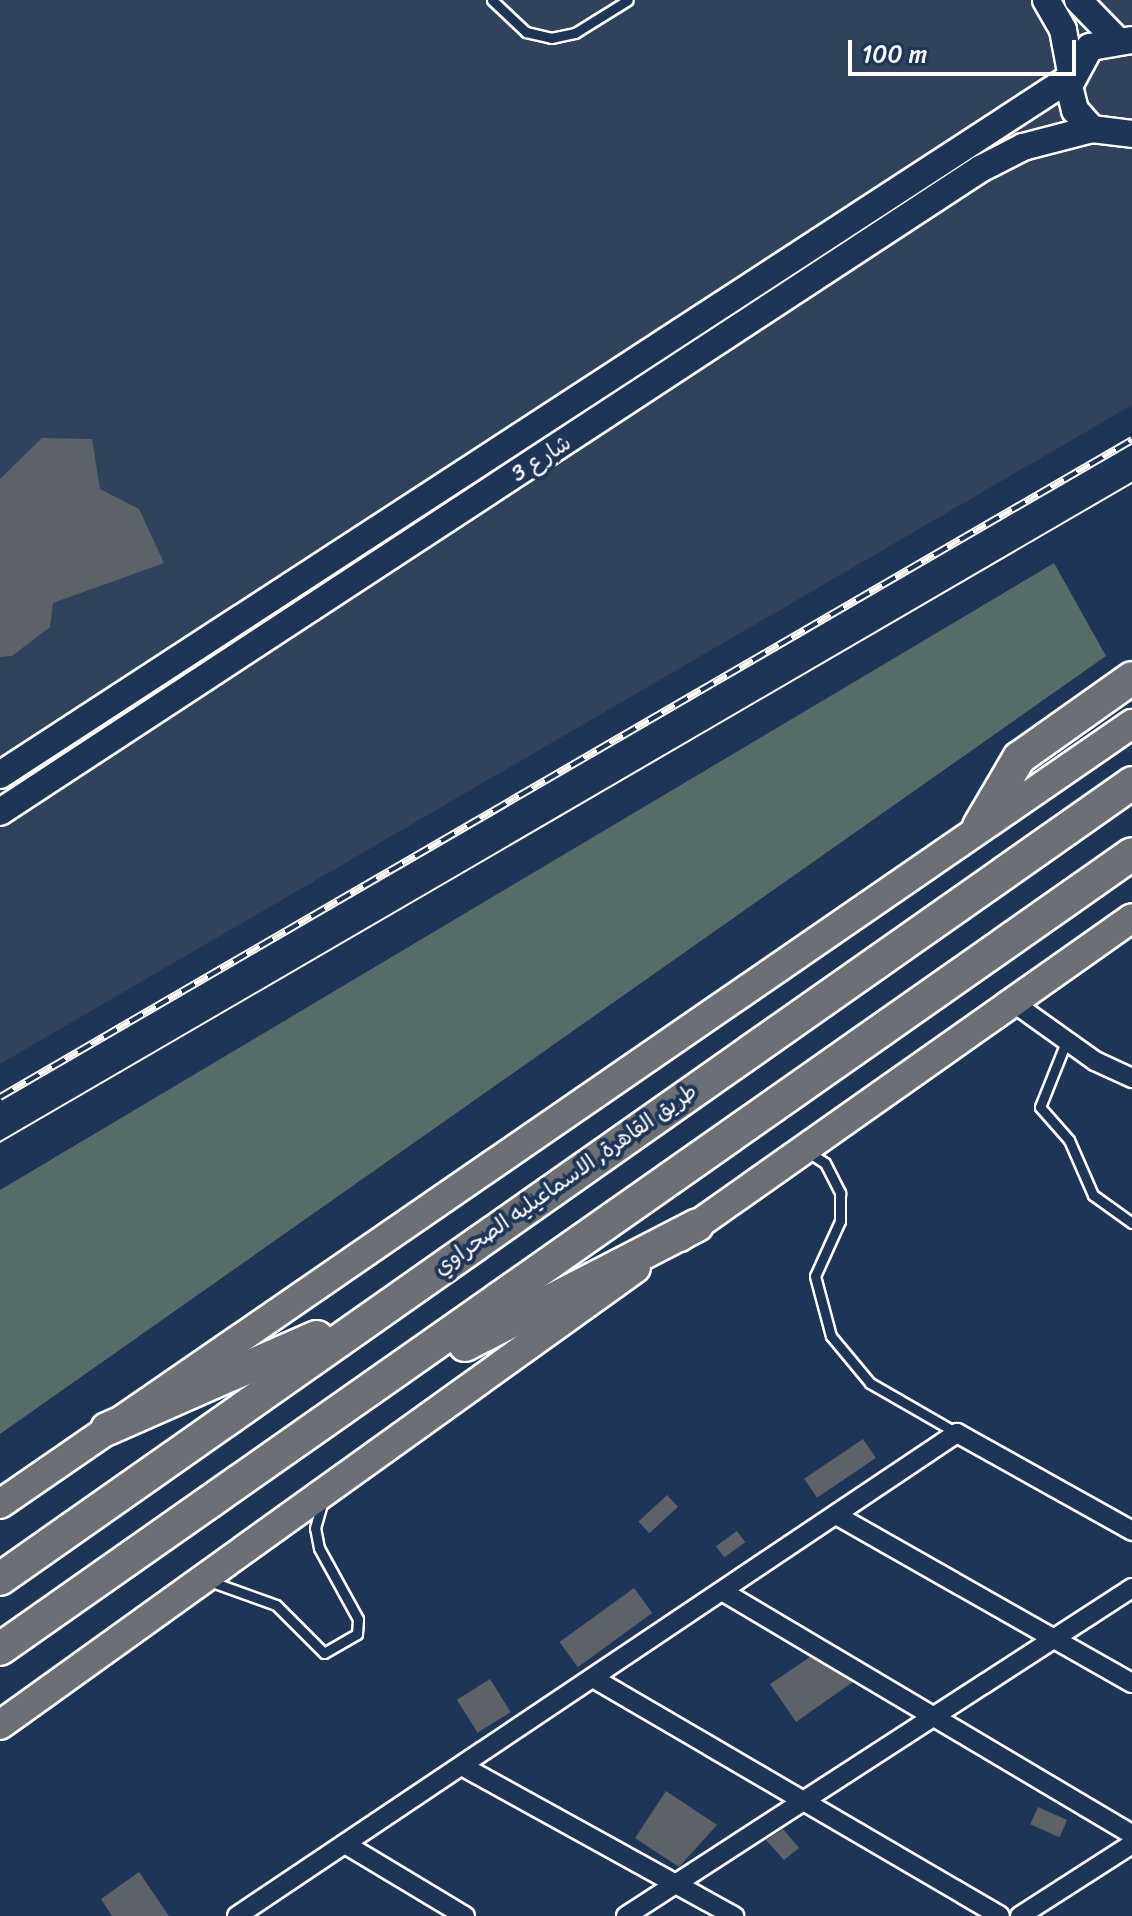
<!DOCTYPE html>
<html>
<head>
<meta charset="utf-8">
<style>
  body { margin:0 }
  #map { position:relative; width:1132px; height:1916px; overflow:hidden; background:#1d3557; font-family:Sriracha,"Playpen Sans Arabic",sans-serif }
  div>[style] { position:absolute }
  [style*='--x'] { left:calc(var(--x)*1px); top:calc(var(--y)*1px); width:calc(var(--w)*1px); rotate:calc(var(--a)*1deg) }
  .built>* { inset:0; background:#30425c }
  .green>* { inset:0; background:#556c68 }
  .building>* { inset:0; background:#5c6268; transform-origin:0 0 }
  .roads { filter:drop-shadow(2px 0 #fff) drop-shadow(-2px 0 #fff) drop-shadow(0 2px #fff) drop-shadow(0 -2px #fff) }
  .lane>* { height:9px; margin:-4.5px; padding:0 4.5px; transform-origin:4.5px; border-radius:4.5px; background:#1d3557 }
  .street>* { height:18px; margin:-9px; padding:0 9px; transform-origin:9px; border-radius:9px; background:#1d3557 }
  .secondary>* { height:26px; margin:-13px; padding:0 13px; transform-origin:13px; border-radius:13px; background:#1d3557 }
  .primary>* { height:28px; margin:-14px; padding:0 14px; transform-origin:14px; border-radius:14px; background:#6c6f75 }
  .highway>* { height:32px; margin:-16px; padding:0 16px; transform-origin:16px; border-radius:16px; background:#6c6f75 }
  .tram>* { height:2px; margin:-1px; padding:0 1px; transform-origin:1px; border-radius:1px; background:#fff }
  .rail>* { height:8px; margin-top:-4px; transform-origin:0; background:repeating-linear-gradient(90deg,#1d3557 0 15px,#fff 0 30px); box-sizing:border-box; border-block:2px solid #fff }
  span { translate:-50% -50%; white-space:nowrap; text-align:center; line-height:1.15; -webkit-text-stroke:8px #1d3557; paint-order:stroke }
  .street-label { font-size:22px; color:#fff }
  .scale { position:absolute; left:848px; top:40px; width:228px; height:36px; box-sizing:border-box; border:4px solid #fff; border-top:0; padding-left:10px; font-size:24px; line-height:28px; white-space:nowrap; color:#fff; -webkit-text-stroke:6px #1d3557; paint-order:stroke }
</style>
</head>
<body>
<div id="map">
  <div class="built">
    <i style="clip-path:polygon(0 0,1132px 0,1132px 405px,0 1064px)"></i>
  </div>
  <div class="green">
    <i style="clip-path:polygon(1054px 563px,1106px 656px,0 1434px,0 1190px)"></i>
  </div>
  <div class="building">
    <i style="clip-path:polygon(42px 438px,92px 439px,100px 489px,139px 509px,164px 563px,53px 603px,50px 627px,12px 656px,0 657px,0 479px)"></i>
    <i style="left:863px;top:1439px;width:23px;height:71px;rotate:56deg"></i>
    <i style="left:667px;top:1495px;width:16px;height:39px;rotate:47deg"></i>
    <i style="left:737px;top:1531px;width:14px;height:26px;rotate:54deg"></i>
    <i style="left:634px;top:1588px;width:31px;height:92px;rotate:54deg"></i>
    <i style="clip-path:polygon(810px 1657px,853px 1682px,796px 1722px,770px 1684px)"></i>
    <i style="left:490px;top:1679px;width:39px;height:39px;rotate:58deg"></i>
    <i style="clip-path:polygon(666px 1791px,717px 1825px,679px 1867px,635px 1838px)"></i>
    <i style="left:1038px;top:1807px;width:32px;height:19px;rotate:24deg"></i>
    <i style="clip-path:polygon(783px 1829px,799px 1848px,784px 1860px,766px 1840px)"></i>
    <i style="clip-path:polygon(139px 1872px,169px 1916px,112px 1916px,101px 1899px)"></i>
  </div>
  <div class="roads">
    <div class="lane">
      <i style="--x:492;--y:0;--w:47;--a:43.3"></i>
      <i style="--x:526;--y:32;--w:26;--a:13"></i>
      <i style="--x:551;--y:38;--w:25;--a:-12"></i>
      <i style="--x:575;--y:33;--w:62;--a:-31.9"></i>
      <i style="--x:1066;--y:1042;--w:70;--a:111.8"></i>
      <i style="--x:1040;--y:1107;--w:44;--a:48.7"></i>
      <i style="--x:1069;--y:1140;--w:60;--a:66.4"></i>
      <i style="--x:1093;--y:1195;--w:48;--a:35.7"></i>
      <i style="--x:808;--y:1152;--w:20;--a:33"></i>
      <i style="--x:825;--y:1163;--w:34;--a:63"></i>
      <i style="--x:840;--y:1193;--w:28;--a:90"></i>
      <i style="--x:840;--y:1221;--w:60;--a:114.4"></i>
      <i style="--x:815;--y:1276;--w:62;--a:75.1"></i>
      <i style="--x:831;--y:1336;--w:61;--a:50.3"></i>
      <i style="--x:870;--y:1383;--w:100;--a:29.9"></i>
      <i style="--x:212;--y:1582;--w:68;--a:19.8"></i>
      <i style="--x:276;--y:1605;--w:68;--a:45"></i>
      <i style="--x:324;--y:1653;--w:38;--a:-30"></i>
      <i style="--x:357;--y:1634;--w:15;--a:-86"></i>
      <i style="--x:358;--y:1619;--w:81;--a:-118.8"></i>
      <i style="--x:319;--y:1548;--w:20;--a:-101"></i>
      <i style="--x:315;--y:1528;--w:26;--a:-74"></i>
    </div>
    <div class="street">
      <i style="--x:1011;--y:1001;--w:103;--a:35.5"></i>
      <i style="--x:1095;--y:1061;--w:41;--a:24.7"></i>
      <i style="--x:836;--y:1515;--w:340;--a:29.6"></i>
      <i style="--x:722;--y:1591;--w:477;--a:30.7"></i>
      <i style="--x:593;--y:1678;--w:471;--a:30.3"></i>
      <i style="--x:462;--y:1766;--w:311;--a:28.9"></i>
      <i style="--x:345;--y:1844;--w:140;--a:31"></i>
      <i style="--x:237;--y:1916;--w:867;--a:-33.86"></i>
      <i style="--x:957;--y:1433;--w:201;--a:29.2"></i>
      <i style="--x:626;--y:1916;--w:603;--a:-32.95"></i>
      <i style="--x:1020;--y:1916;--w:133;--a:-32.7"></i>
    </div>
    <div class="secondary">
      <i style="--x:1046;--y:0;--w:34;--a:60"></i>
      <i style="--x:1063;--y:30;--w:43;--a:79.2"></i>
      <i style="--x:1078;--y:0;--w:53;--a:45.8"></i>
      <i style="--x:1132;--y:40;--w:43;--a:170.5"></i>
      <i style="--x:1090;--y:47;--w:44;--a:118.3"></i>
      <i style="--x:1069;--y:86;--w:25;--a:76"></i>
      <i style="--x:1075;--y:110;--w:25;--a:48"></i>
      <i style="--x:1092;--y:129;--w:40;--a:7.1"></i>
      <i style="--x:0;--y:775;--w:1277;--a:-33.08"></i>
      <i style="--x:0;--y:812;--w:1172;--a:-33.27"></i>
      <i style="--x:980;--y:169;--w:48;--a:-27.1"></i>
      <i style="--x:1023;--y:147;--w:71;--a:-14.6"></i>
    </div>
    <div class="primary">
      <i style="--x:680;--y:1237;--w:553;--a:-35.21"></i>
      <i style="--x:0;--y:1504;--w:1375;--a:-34.57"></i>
      <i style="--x:0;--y:1725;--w:783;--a:-35.7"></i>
    </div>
    <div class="highway">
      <i style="--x:979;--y:826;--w:79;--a:-59.5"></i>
      <i style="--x:1019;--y:758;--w:138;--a:-35.3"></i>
      <i style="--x:465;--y:1345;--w:261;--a:-27.3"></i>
      <i style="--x:107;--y:1429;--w:229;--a:-23.7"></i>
      <i style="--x:0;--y:1579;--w:1384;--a:-35.11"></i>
      <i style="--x:0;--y:1649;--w:1383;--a:-35.08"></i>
    </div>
  </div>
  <div class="tram">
    <i style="--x:0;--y:1142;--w:1310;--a:-30.21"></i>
  </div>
  <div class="rail">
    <i style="--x:0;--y:1097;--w:1309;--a:-30.13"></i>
  </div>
  <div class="street-label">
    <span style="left:541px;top:458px;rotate:-33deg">شارع 3</span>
    <span style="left:565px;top:1179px;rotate:-35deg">طريق القاهرة, الاسماعيليه الصحراوي</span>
  </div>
  <div class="scale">100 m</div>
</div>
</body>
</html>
